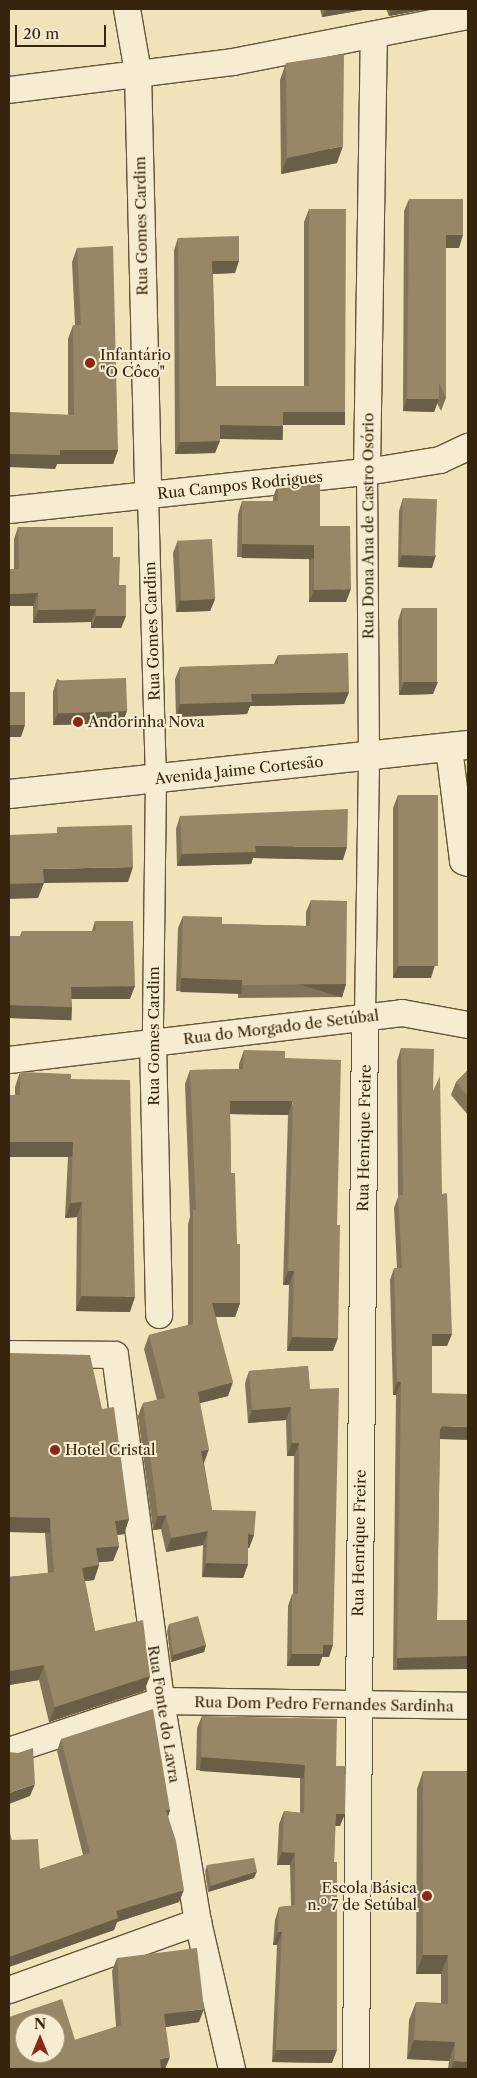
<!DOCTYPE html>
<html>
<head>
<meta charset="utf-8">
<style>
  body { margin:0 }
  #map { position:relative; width:477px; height:2078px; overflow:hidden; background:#f0e2b9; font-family:"Libre Caslon Text",serif }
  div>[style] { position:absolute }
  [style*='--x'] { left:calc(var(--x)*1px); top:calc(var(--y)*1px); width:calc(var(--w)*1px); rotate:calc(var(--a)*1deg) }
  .roads { filter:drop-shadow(1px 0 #655437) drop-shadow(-1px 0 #655437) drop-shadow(0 1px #655437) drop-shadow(0 -1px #655437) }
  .pedestrian>* { height:20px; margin:-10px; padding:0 10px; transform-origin:10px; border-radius:10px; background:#f5ecd2 }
  .minor>* { height:26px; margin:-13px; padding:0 13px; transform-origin:13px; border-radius:13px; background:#f5ecd2 }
  .secondary>* { height:28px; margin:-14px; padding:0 14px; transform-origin:14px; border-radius:14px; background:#f5ecd2 }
  .wall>* { inset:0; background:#827458 }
  .shaded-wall>* { inset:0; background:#6a5e47; transform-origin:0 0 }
  .building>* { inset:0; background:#978766; transform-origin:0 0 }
  .dots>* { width:14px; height:14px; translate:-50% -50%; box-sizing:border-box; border:2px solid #f5ecd2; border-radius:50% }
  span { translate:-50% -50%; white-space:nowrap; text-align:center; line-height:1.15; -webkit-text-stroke:4px #f5ecd2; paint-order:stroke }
  .street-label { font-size:15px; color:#37240c }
  .poi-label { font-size:15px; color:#37240c }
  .left { translate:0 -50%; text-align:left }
  .right { translate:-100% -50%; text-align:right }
  .frame { position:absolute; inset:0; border:10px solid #37240c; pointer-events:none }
  .north { position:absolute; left:15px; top:2013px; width:50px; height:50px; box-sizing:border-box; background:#f5ecd2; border:1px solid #a99c83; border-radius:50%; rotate:0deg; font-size:14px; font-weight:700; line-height:20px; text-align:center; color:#37240c }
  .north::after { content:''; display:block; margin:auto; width:18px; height:22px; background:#8f2418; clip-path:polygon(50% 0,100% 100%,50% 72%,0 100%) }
  .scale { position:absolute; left:15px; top:25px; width:91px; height:22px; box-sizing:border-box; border:2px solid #37240c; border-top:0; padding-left:6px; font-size:15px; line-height:18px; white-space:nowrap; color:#37240c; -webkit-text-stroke:4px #f5ecd2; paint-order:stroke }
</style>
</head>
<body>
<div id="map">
  <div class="roads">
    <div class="pedestrian">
      <i style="--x:148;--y:495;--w:284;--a:88.4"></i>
      <i style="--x:156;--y:779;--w:264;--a:90.7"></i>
      <i style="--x:365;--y:1016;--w:260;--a:-89.1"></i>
      <i style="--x:369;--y:756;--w:284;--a:-90.4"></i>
    </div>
    <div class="minor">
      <i style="--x:127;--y:9;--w:64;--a:80.1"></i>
      <i style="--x:138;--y:72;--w:423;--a:88.6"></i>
      <i style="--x:9;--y:90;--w:226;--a:-7.1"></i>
      <i style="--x:233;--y:62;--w:239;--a:-11.1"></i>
      <i style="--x:367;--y:472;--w:436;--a:-89.1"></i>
      <i style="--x:9;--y:510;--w:360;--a:-6.1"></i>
      <i style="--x:367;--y:472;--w:74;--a:-9.3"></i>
      <i style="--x:440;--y:460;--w:31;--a:-25"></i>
      <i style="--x:449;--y:748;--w:114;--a:82.9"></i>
      <i style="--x:463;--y:861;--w:5;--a:22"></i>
      <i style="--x:153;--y:1043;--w:272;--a:88.7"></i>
      <i style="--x:9;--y:1060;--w:396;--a:-6.8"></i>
      <i style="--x:402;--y:1013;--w:67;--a:10.3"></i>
      <i style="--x:9;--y:1354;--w:106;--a:0.5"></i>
      <i style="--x:115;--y:1355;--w:349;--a:82.4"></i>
      <i style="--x:161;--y:1701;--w:224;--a:80.5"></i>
      <i style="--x:198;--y:1922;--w:151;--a:77"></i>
      <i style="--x:9;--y:1751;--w:160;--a:-18.2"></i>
      <i style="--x:161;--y:1701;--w:307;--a:0.9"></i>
      <i style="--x:9;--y:1990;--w:201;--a:-19.8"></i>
      <i style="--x:356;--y:2069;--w:1053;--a:-89.51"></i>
    </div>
    <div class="secondary">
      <i style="--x:9;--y:794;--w:462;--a:-6.1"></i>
    </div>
  </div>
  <div class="wall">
    <i style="clip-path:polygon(320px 9px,369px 9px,322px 17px)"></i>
    <i style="clip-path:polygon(386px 9px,427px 9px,389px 16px)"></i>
    <i style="clip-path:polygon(286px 63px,337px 163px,281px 174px,280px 80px)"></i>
    <i style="clip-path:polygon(409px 199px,459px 248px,446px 248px,446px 398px,441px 411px,437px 403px,434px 412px,403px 411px,404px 211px)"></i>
    <i style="clip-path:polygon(309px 209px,340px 424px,283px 424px,279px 439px,220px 438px,215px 453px,175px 454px,174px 250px,178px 238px,235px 273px,213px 274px,216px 386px,304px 386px,304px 222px)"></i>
    <i style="clip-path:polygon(77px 248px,118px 450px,113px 464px,57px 464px,55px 469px,68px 415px,68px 339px,73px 325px,75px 325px,72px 262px)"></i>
    <i style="clip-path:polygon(278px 484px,320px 526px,346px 602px,309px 602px,309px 558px,237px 557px,238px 514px,242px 501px,273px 501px,273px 497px)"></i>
    <i style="clip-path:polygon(403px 498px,432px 568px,398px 567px,399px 511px)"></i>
    <i style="clip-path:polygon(18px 527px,113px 557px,126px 616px,121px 628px,91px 628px,91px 622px,33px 623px,33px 606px,9px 606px,9px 569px,14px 569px,14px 539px)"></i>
    <i style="clip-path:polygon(178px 540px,215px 599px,210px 611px,176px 612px,173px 553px)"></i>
    <i style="clip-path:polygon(402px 608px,433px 694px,399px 695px,398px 621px)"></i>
    <i style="clip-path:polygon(278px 655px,349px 692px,344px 704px,250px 706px,247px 714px,176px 717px,175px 679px,180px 667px,274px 664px)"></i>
    <i style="clip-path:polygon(57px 679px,127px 711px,122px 723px,53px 725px,53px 692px)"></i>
    <i style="clip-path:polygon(398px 795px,431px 978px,393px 978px,393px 808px)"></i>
    <i style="clip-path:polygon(180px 816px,343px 860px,253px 858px,251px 864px,177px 866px,176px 829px)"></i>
    <i style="clip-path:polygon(311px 900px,346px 984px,342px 997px,238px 998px,238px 993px,176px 991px,178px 928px,183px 916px,222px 924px,306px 926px,306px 912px)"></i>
    <i style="clip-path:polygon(95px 921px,130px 999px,71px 999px,72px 1007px,67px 1020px,9px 1018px,9px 936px,20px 936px,22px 931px,92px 931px)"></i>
    <i style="clip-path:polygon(401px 1048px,433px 1091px,442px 1194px,447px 1346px,432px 1346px,432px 1393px,440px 1439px,437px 1620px,468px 1620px,468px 1669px,393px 1670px,396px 1395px,393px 1395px,390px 1280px,394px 1268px,397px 1268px,394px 1208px,398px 1197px,397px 1061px)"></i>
    <i style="clip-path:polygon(244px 1050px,285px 1058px,333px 1351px,287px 1351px,289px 1285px,283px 1285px,288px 1115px,230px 1114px,231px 1173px,237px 1244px,240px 1303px,235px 1317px,216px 1317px,228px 1396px,200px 1403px,204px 1463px,212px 1510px,254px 1535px,249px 1548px,248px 1548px,248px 1564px,243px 1578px,202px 1577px,203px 1545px,166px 1552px,161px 1529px,153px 1530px,138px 1416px,143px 1403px,157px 1400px,144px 1349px,149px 1335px,188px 1325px,188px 1224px,190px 1217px,185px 1084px,190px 1070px,239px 1069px,239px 1064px)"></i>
    <i style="clip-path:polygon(468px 1070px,468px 1115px,451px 1095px,456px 1082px)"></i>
    <i style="clip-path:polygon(20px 1072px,71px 1079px,130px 1312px,76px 1311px,77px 1217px,65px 1218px,68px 1157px,9px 1157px,15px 1095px,15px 1087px)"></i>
    <i style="clip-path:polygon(9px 1353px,102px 1409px,129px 1519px,124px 1534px,117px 1535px,119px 1546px,113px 1561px,99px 1562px,99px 1565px,94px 1580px,85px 1581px,95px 1631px,150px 1676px,144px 1691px,49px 1722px,39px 1680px,9px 1685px,9px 1577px,48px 1573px,45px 1533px,9px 1532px)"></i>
    <i style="clip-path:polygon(308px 1366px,329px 1657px,322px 1657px,319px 1666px,287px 1666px,288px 1606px,292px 1594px,293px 1594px,294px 1456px,287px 1456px,286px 1420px,248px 1423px,245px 1383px,249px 1371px)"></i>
    <i style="clip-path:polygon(169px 1624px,206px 1645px,204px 1652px,171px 1662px,167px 1631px)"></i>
    <i style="clip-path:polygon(202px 1716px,336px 1766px,340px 1826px,335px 1826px,334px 1862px,332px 2063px,272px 2062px,277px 1945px,273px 1945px,275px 1920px,279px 1907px,291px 1906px,290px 1865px,277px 1865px,279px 1824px,284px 1811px,300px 1813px,300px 1778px,196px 1770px,197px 1728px)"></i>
    <i style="clip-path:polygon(61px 1739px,170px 1810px,168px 1817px,179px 1902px,117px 1922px,114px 1930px,9px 1967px,12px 1840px,40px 1869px,83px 1855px,57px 1751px)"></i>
    <i style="clip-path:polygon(423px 1771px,468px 2069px,448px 2069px,449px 2061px,407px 2059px,409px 2020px,416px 2002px,441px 2003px,441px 1974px,416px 1974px,417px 1789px)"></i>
    <i style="clip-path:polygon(207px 1865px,254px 1878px,208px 1892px,205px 1871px)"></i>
    <i style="clip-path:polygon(117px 1958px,199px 2022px,75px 2040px,116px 2027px,112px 1971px)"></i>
  </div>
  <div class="shaded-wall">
    <i style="clip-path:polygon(326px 9px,369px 9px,322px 17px)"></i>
    <i style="clip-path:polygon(391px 9px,427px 9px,389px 16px)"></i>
    <i style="clip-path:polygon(343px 146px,337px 163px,281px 174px,287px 158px)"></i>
    <i style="clip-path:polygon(446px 235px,463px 235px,459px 248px,442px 248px)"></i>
    <i style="clip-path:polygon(212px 261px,239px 261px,235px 273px,208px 274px)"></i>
    <i style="clip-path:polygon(407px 399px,439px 399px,434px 412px,403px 411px)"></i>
    <i style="left:283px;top:412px;width:62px;height:13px"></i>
    <i style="left:220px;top:425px;width:63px;height:14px;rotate:1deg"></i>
    <i style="clip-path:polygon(220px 441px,215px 453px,175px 454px,180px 442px)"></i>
    <i style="clip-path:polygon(60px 450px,118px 450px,113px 464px,57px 464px,55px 469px,9px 467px,9px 454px)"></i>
    <i style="left:242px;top:544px;width:72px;height:14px;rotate:1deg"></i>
    <i style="clip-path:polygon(402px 555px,436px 555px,432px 568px,398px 567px)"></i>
    <i style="clip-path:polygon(351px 589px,346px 602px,309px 602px,314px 590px)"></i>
    <i style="clip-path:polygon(38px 593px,33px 606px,9px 606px,9px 594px)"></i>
    <i style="clip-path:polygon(215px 599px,210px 611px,176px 612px,180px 600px)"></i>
    <i style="clip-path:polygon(96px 609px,91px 622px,33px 623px,38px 610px)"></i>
    <i style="clip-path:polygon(96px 616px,126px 616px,121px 628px,91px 628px)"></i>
    <i style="clip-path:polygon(404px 682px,438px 682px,433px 694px,399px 695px)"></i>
    <i style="clip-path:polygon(349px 692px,344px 704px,250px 706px,247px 714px,176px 717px,180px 704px,251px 694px)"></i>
    <i style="clip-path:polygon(127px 711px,122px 723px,53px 725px,58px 713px)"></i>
    <i style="clip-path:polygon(9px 725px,25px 725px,21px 737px,9px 737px)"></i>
    <i style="clip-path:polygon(255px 846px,347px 847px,343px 860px,253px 858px,251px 864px,177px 866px,182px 854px)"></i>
    <i style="clip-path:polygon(133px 867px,128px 882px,44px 883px,38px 898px,9px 899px,9px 884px,43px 869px)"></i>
    <i style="clip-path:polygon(435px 965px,431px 978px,393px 978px,398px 966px)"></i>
    <i style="left:181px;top:978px;width:61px;height:14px;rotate:2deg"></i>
    <i style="left:346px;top:984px;width:14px;height:104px;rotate:107deg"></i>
    <i style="clip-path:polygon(135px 986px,130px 999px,67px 999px,71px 987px)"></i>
    <i style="left:9px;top:1005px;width:63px;height:13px;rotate:2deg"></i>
    <i style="clip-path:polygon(230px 1101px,293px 1101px,288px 1115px,225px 1114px)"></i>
    <i style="left:9px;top:1142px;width:64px;height:15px"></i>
    <i style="clip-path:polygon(82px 1202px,77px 1217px,65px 1218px,71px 1203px)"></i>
    <i style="clip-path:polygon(288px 1271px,294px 1271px,289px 1285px,283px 1285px)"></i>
    <i style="clip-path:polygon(81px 1296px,135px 1297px,130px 1312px,76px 1311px)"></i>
    <i style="clip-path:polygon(212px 1303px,240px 1303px,235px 1317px,207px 1317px)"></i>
    <i style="clip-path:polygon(432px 1334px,452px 1334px,447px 1346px,427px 1346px)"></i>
    <i style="clip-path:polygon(292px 1337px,338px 1338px,333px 1351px,287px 1351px)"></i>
    <i style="clip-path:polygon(233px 1382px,228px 1396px,193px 1405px,198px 1392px)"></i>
    <i style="clip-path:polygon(397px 1382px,401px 1382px,396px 1395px,393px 1395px)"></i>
    <i style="clip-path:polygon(291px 1407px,286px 1420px,248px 1423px,252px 1410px)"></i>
    <i style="clip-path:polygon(442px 1426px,468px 1427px,468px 1440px,438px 1439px,440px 1429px)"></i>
    <i style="clip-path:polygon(292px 1443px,299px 1443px,294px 1456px,287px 1456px)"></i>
    <i style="clip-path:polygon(209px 1449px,204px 1463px,196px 1465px,201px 1451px)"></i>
    <i style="clip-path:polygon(166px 1515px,161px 1529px,153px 1530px,158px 1516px)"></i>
    <i style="left:9px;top:1517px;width:41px;height:15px;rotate:1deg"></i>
    <i style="clip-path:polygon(129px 1519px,124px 1534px,110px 1536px,115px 1521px)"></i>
    <i style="clip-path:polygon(208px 1531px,203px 1545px,166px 1552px,171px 1538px)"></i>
    <i style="clip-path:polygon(248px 1534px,254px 1535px,249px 1548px,243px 1548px)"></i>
    <i style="clip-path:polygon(119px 1546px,113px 1561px,91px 1563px,96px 1548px)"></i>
    <i style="clip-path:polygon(206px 1563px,248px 1564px,243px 1578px,202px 1577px)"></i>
    <i style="clip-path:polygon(99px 1565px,94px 1580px,77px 1582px,82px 1568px)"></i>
    <i style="clip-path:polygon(206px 1645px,204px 1652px,171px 1662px,173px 1655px)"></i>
    <i style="clip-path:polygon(323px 1645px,333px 1645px,329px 1657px,322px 1657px,319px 1666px,287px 1666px,292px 1654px)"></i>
    <i style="left:468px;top:1656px;width:13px;height:71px;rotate:90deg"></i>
    <i style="clip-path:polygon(44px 1665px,39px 1680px,9px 1685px,9px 1675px,10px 1671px)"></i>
    <i style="clip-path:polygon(150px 1676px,144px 1691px,49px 1722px,55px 1707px)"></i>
    <i style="left:201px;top:1757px;width:104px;height:14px;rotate:4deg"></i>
    <i style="clip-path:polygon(35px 1784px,30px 1796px,9px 1804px,9px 1793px)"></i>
    <i style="clip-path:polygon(166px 1810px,170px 1810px,166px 1822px)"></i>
    <i style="clip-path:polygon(336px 1814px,345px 1814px,340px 1826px,331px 1826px)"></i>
    <i style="clip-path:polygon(282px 1852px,295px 1853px,290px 1865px,277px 1865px)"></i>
    <i style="clip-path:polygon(257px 1871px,254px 1878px,208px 1892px,211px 1886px)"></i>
    <i style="clip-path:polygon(184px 1890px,179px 1902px,117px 1922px,114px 1930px,9px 1967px,9px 1957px,116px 1911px)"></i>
    <i style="clip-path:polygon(278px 1932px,282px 1932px,277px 1945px,273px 1945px)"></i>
    <i style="clip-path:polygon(423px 1955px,448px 1955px,441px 1974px,416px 1974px)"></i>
    <i style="clip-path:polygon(204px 2009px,199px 2022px,159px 2028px,164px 2014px)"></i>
    <i style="clip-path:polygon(414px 2040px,455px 2042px,449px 2061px,407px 2059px)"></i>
    <i style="clip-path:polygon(276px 2050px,337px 2050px,332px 2063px,272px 2062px)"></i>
    <i style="clip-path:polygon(170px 2057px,165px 2069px,156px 2069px,160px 2059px)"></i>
    <i style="clip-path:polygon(454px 2061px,468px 2062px,468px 2069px,451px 2069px)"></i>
  </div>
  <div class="building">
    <i style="clip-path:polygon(344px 54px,343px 146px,287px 158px,286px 63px)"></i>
    <i style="clip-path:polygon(409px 199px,463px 199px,463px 235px,446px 235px,446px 398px,439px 383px,439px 399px,407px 399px)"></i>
    <i style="clip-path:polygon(309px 209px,346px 209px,345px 412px,283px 412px,283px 426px,220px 425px,220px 441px,180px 442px,178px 238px,239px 236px,239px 261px,212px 261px,216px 386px,309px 386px)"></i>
    <i style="clip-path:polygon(113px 246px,118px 450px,60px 450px,60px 455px,9px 454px,9px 412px,74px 415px,73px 325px,81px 325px,77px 248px)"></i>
    <i style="clip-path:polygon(320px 483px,320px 526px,350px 526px,351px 589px,314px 590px,314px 545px,242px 544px,242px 501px,278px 501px,278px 484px)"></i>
    <i style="left:403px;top:498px;width:34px;height:57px;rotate:2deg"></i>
    <i style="clip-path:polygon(18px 527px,113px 527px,113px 557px,120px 557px,119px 585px,126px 585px,126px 616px,96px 616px,96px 609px,38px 610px,38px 593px,9px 594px,9px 569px,19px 569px)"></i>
    <i style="left:212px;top:539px;width:60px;height:34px;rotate:87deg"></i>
    <i style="left:402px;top:608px;width:35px;height:74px"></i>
    <i style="clip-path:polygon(348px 653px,349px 692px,251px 694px,252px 702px,180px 704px,180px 667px,278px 664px,278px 655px)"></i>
    <i style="left:126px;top:678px;width:33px;height:69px;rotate:88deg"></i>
    <i style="left:9px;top:692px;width:16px;height:33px"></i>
    <i style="left:398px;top:795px;width:40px;height:171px"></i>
    <i style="clip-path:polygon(348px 809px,347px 847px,255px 846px,256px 852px,182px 854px,180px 816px)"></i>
    <i style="clip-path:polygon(132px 825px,133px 867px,43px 869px,44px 883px,9px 884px,9px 835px,57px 833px,57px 827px)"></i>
    <i style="clip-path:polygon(311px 900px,347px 901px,346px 984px,242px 985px,242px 980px,181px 978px,183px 916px,222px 917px,222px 924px,310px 926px)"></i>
    <i style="clip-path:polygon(95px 921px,133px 921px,135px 986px,71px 987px,72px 1007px,9px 1005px,9px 936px,22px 936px,22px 931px,96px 931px)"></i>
    <i style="clip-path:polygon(401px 1048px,434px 1049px,433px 1091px,440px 1076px,442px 1194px,447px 1193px,452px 1334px,432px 1334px,432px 1393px,468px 1394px,468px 1427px,442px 1426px,440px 1429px,437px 1620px,468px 1620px,468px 1656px,397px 1658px,401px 1382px,397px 1382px,394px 1268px,402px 1268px,398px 1195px,403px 1195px)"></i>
    <i style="clip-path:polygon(244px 1050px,285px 1051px,285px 1058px,341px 1060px,337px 1225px,340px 1225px,338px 1338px,292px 1337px,294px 1271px,288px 1271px,293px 1101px,230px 1101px,231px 1173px,235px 1173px,237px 1244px,240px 1244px,240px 1303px,212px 1303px,233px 1382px,198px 1392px,209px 1449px,201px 1451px,212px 1510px,256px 1511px,254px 1535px,248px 1534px,248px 1564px,206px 1563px,208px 1531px,171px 1538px,166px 1515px,158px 1516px,143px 1403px,165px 1398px,149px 1335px,193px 1324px,193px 1210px,196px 1210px,190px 1070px,243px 1069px)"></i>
    <i style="clip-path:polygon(468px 1070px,468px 1097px,456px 1082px)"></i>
    <i style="clip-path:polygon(20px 1072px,71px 1074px,71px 1079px,130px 1080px,135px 1297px,81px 1296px,82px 1202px,71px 1203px,73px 1142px,9px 1142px,9px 1095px,20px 1095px)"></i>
    <i style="clip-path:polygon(9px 1353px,90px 1355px,102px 1409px,114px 1407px,129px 1519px,115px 1521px,119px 1546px,96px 1548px,99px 1565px,82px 1568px,95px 1631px,143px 1620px,150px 1676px,55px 1707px,44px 1665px,10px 1671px,9px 1649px,9px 1577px,54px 1572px,50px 1518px,9px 1517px)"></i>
    <i style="clip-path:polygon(308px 1366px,310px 1389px,339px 1388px,333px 1645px,323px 1645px,323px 1654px,292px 1654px,292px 1594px,298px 1594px,299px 1443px,292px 1443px,291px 1407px,252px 1410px,249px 1371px)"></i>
    <i style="clip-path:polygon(198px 1616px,206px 1645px,173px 1655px,169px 1624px)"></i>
    <i style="clip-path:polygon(153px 1709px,170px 1810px,166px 1810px,176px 1841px,184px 1890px,116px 1911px,118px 1918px,9px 1957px,9px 1830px,12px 1840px,38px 1839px,40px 1869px,90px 1853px,61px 1739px)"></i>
    <i style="clip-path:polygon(202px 1716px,337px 1719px,336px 1766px,346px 1766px,345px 1814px,336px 1814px,334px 1862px,337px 1862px,337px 2050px,276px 2050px,282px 1932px,278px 1932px,279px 1907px,295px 1905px,295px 1853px,282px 1852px,284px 1811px,304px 1813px,305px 1765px,201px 1757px)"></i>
    <i style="clip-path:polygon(33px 1748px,35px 1784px,9px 1793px,9px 1752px,18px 1753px)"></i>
    <i style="clip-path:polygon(423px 1771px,468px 1771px,468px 2062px,454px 2061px,455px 2042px,414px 2040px,416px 2002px,448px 2004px,448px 1955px,423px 1955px)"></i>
    <i style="clip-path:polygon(254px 1858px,257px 1871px,211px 1886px,207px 1865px)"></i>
    <i style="clip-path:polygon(evenodd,197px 1948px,204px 2009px,164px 2014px,170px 2057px,160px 2059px,161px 2069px,9px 2069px,9px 2017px,62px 1999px,75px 2040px,121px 2025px,117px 1958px,197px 1948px,25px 2023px,55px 2023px,55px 2053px,25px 2053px,25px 2023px)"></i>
  </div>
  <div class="dots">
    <i style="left:90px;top:363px;background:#8f2418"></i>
    <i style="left:78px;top:722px;background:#8f2418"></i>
    <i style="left:55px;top:1450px;background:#8f2418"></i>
    <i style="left:427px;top:1896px;background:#8f2418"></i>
  </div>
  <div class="street-label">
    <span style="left:141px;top:226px;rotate:-91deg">Rua Gomes Cardim</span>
    <span style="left:240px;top:485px;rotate:-6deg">Rua Campos Rodrigues</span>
    <span style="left:368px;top:526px;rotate:-90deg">Rua Dona Ana de Castro Osório</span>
    <span style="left:152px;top:631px;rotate:-92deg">Rua Gomes Cardim</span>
    <span style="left:239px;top:770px;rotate:-6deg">Avenida Jaime Cortesão</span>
    <span style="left:281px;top:1027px;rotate:-7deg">Rua do Morgado de Setúbal</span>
    <span style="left:154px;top:1036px;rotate:-90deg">Rua Gomes Cardim</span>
    <span style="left:364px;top:1138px;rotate:-89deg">Rua Henrique Freire</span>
    <span style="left:359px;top:1543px;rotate:-89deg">Rua Henrique Freire</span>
    <span style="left:324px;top:1704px;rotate:1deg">Rua Dom Pedro Fernandes Sardinha</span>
    <span style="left:164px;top:1714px;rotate:81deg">Rua Fonte do Lavra</span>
  </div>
  <div class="poi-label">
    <span class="left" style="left:100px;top:363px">Infantário<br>"O Côco"</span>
    <span class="left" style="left:88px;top:722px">Andorinha Nova</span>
    <span class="left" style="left:65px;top:1450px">Hotel Cristal</span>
    <span class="right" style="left:417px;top:1896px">Escola Básica<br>n.º 7 de Setúbal</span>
  </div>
  <div class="frame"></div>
  <div class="north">N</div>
  <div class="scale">20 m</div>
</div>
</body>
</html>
